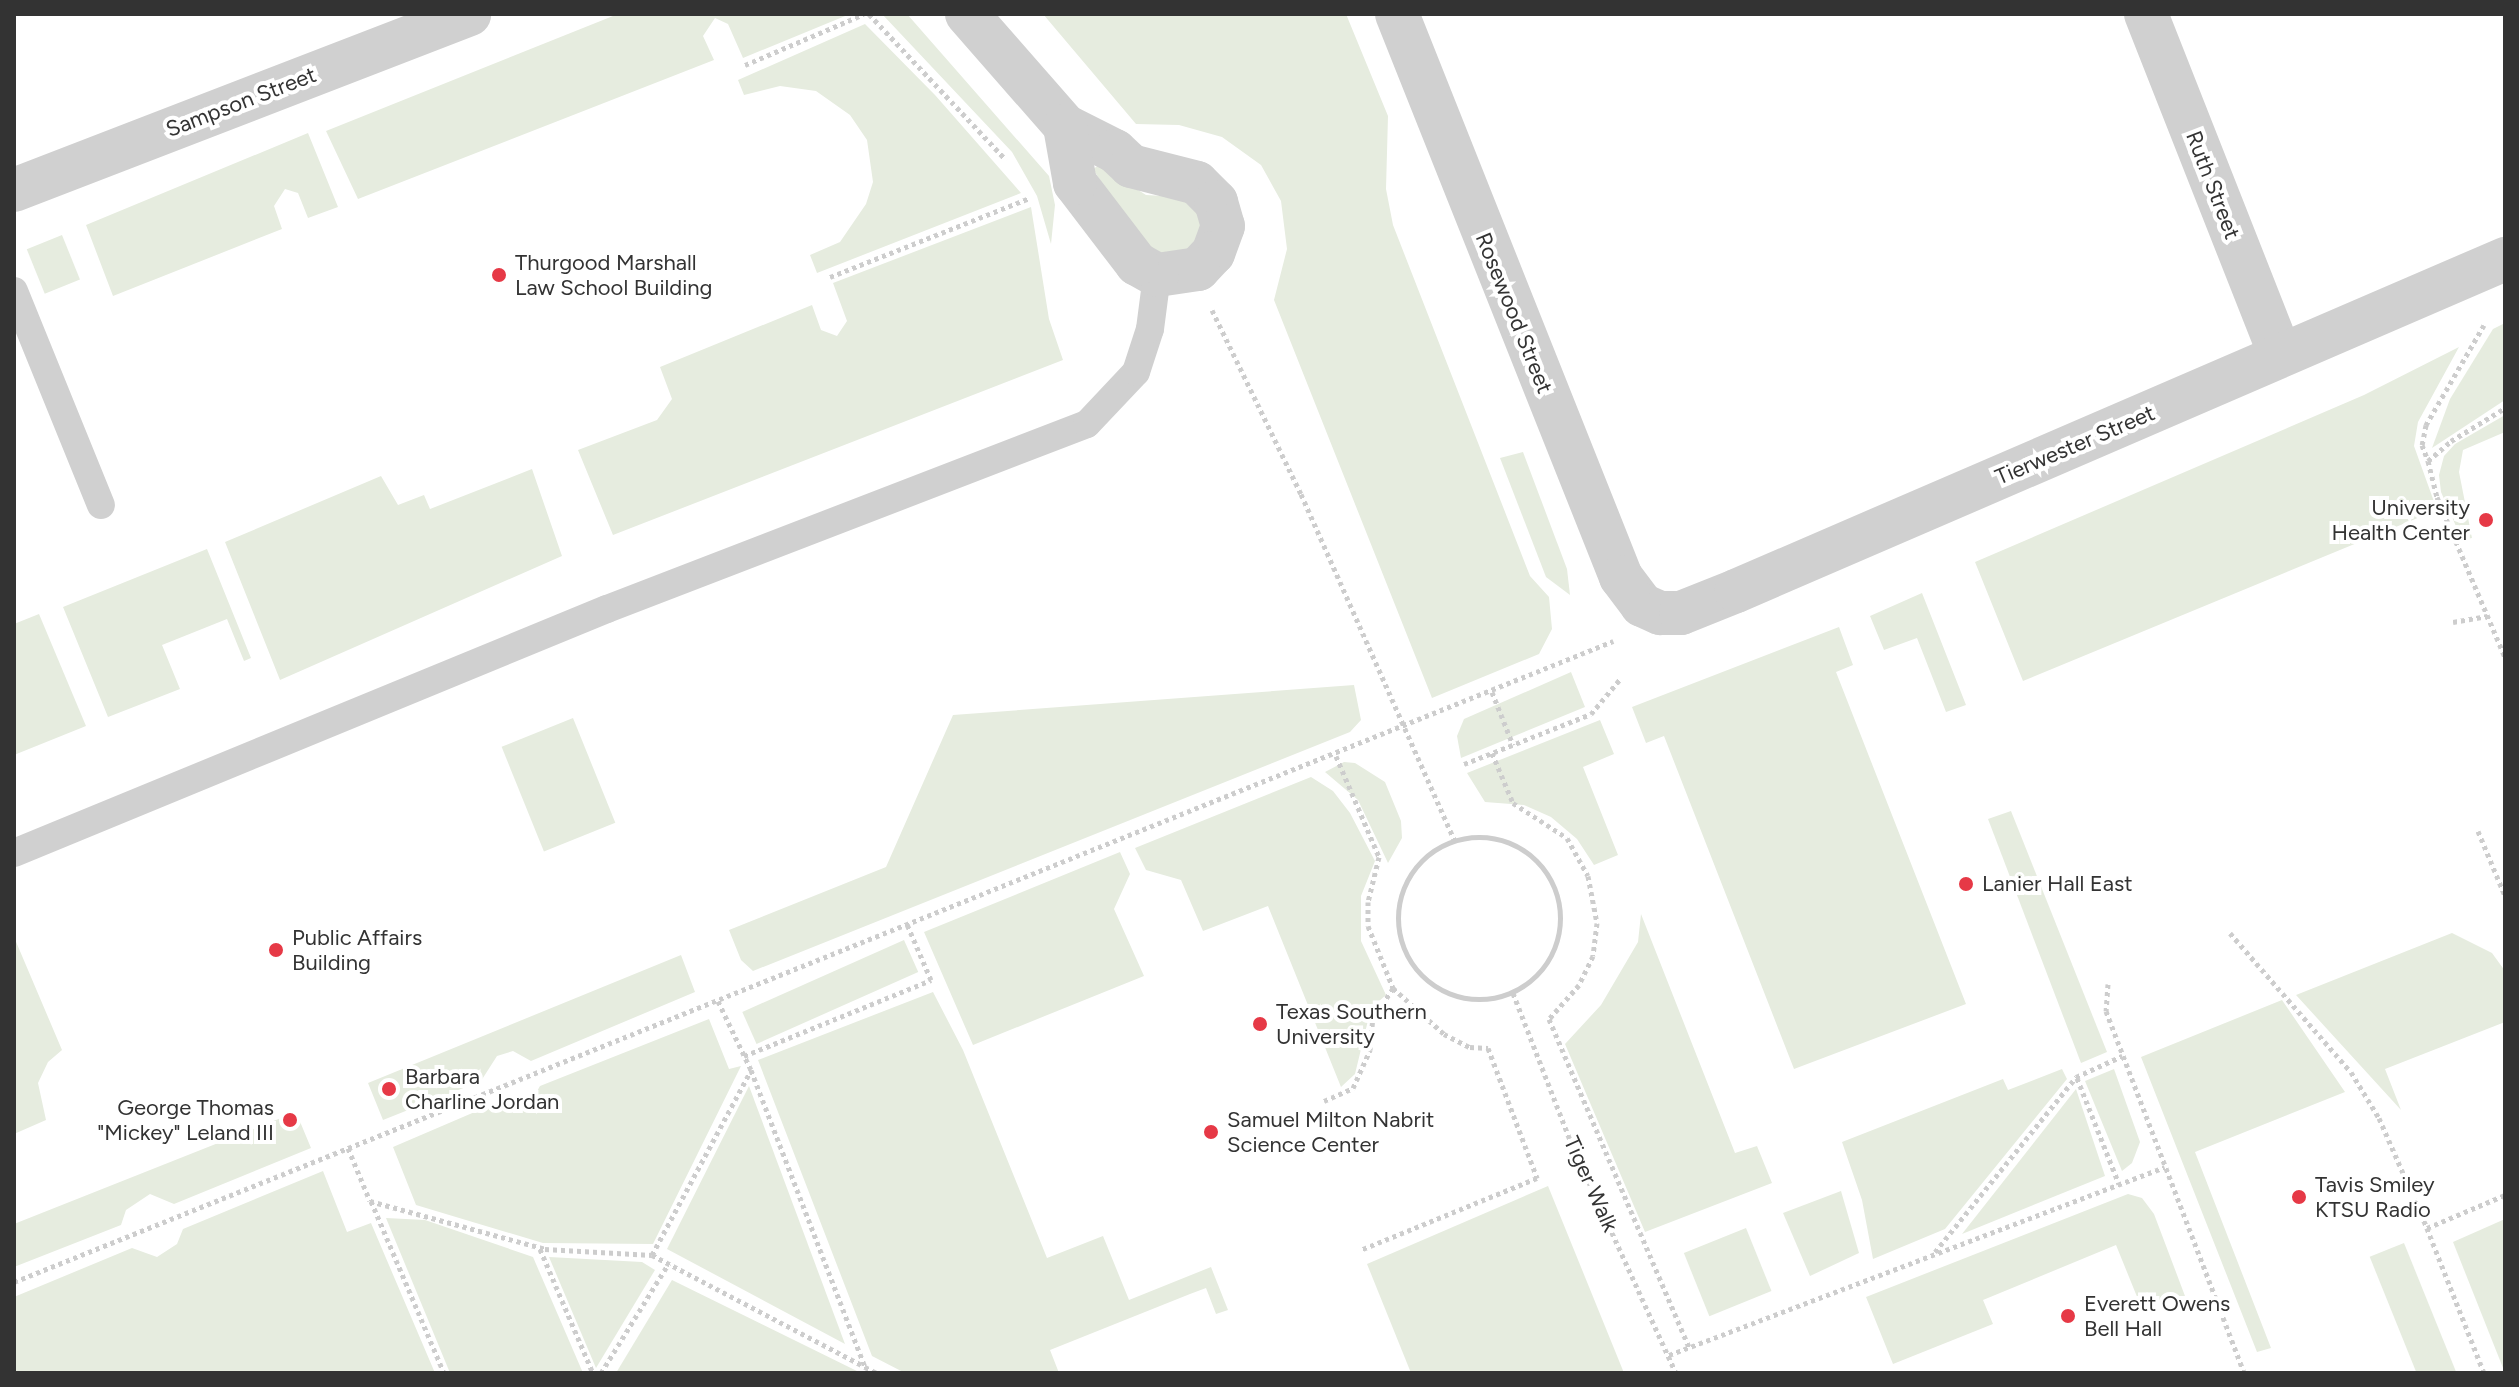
<!DOCTYPE html>
<html>
<head>
<meta charset="utf-8">
<style>
  body { margin:0 }
  #map { position:relative; width:2519px; height:1387px; overflow:hidden; background:#fff; font-family:Figtree,sans-serif }
  div>[style] { position:absolute }
  [style*='--x'] { left:calc(var(--x)*1px); top:calc(var(--y)*1px); width:calc(var(--w)*1px); rotate:calc(var(--a)*1deg) }
  .green>* { inset:0; background:#e6ecdf; transform-origin:0 0 }
  .path>* { height:5px; margin-top:-2.5px; transform-origin:0; background:repeating-linear-gradient(90deg,#cdcdcd 0 4px,transparent 0 8px) }
  .path>.ring { margin:-2.5px; padding:0; box-sizing:content-box; background:none; border:5px solid #cdcdcd; border-radius:50% }
  .service>* { height:28px; margin:-14px; padding:0 14px; transform-origin:14px; border-radius:14px; background:#d0d0d0 }
  .minor>* { height:44px; margin:-22px; padding:0 22px; transform-origin:22px; border-radius:22px; background:#d0d0d0 }
  .tertiary>* { height:44px; margin:-22px; padding:0 22px; transform-origin:22px; border-radius:22px; background:#d0d0d0 }
  .dots>* { width:22px; height:22px; translate:-50% -50%; box-sizing:border-box; border:4px solid #fff; border-radius:50% }
  span { translate:-50% -50%; white-space:nowrap; text-align:center; line-height:1.15; -webkit-text-stroke:8px #fff; paint-order:stroke }
  .street-label { font-size:22px; color:#333 }
  .poi-label { font-size:22px; color:#333 }
  .left { translate:0 -50%; text-align:left }
  .right { translate:-100% -50%; text-align:right }
  .frame { position:absolute; inset:0; border:16px solid #333; pointer-events:none }
</style>
</head>
<body>
<div id="map">
  <div class="green">
    <i style="clip-path:polygon(618px 14px,850px 14px,743px 58px,728px 24px,715px 18px,703px 36px,714px 60px,358px 199px,326px 131px)"></i>
    <i style="clip-path:polygon(882px 14px,907px 14px,1049px 176px,1055px 205px,1051px 244px,1037px 196px,1012px 152px)"></i>
    <i style="clip-path:polygon(1043px 14px,1346px 14px,1388px 116px,1386px 189px,1393px 225px,1530px 576px,1549px 597px,1552px 629px,1539px 654px,1432px 698px,1274px 300px,1287px 249px,1281px 201px,1261px 165px,1222px 137px,1179px 125px,1136px 124px)"></i>
    <i style="clip-path:polygon(865px 24px,935px 95px,1021px 193px,817px 273px,810px 255px,840px 242px,866px 204px,873px 182px,867px 140px,850px 115px,816px 91px,780px 86px,744px 95px,738px 80px)"></i>
    <i style="clip-path:polygon(308px 133px,338px 207px,308px 218px,298px 193px,285px 189px,274px 206px,282px 229px,113px 296px,86px 225px)"></i>
    <i style="clip-path:polygon(1099px 165px,1146px 195px,1180px 197px,1203px 218px,1200px 243px,1170px 256px,1141px 244px,1093px 169px)"></i>
    <i style="clip-path:polygon(1031px 207px,1049px 319px,1063px 360px,613px 535px,578px 450px,657px 420px,672px 399px,660px 367px,812px 305px,821px 330px,837px 336px,847px 321px,833px 283px)"></i>
    <i style="left:62px;top:235px;width:48px;height:38px;rotate:68deg"></i>
    <i style="clip-path:polygon(2505px 323px,2505px 400px,2432px 448px,2450px 399px,2493px 329px)"></i>
    <i style="clip-path:polygon(2459px 347px,2418px 422px,2414px 446px,2437px 510px,2023px 681px,1975px 562px,2364px 395px)"></i>
    <i style="clip-path:polygon(2505px 415px,2505px 432px,2463px 450px,2459px 472px,2472px 538px,2462px 540px,2441px 492px,2439px 475px,2444px 456px,2455px 444px)"></i>
    <i style="clip-path:polygon(1523px 452px,1567px 569px,1570px 595px,1546px 577px,1500px 458px)"></i>
    <i style="clip-path:polygon(532px 469px,562px 556px,280px 680px,225px 542px,381px 476px,398px 505px,424px 495px,430px 509px)"></i>
    <i style="clip-path:polygon(207px 549px,251px 658px,244px 661px,227px 619px,162px 645px,180px 689px,108px 717px,63px 607px)"></i>
    <i style="clip-path:polygon(1922px 593px,1966px 705px,1946px 712px,1917px 638px,1884px 650px,1870px 616px)"></i>
    <i style="clip-path:polygon(39px 614px,86px 726px,14px 755px,14px 624px)"></i>
    <i style="clip-path:polygon(1839px 627px,1853px 665px,1836px 672px,1966px 1004px,1794px 1069px,1664px 736px,1646px 743px,1632px 707px)"></i>
    <i style="clip-path:polygon(1571px 672px,1585px 707px,1461px 758px,1457px 736px,1464px 719px)"></i>
    <i style="clip-path:polygon(1354px 685px,1361px 720px,1350px 732px,753px 971px,741px 960px,729px 930px,886px 867px,953px 715px)"></i>
    <i style="left:573px;top:718px;width:113px;height:77px;rotate:68deg"></i>
    <i style="clip-path:polygon(1600px 720px,1614px 754px,1583px 767px,1618px 855px,1594px 865px,1577px 839px,1551px 817px,1524px 805px,1485px 802px,1467px 773px)"></i>
    <i style="clip-path:polygon(1344px 762px,1355px 763px,1385px 782px,1401px 821px,1402px 838px,1388px 863px,1358px 800px,1325px 772px)"></i>
    <i style="clip-path:polygon(1311px 777px,1333px 791px,1350px 813px,1375px 861px,1361px 896px,1361px 941px,1386px 995px,1371px 1008px,1355px 1074px,1341px 1087px,1268px 906px,1203px 931px,1181px 880px,1146px 870px,1135px 848px)"></i>
    <i style="clip-path:polygon(2011px 811px,2107px 1052px,2081px 1063px,1988px 819px)"></i>
    <i style="clip-path:polygon(1120px 852px,1130px 874px,1114px 909px,1144px 976px,973px 1045px,924px 932px)"></i>
    <i style="clip-path:polygon(1641px 914px,1735px 1153px,1757px 1146px,1772px 1183px,1645px 1232px,1565px 1044px,1601px 1005px,1638px 942px)"></i>
    <i style="clip-path:polygon(2452px 933px,2492px 953px,2505px 971px,2505px 1022px,2385px 1069px,2401px 1110px,2296px 995px)"></i>
    <i style="clip-path:polygon(14px 937px,62px 1050px,48px 1062px,38px 1083px,46px 1120px,14px 1134px)"></i>
    <i style="left:904px;top:940px;width:35px;height:177px;rotate:66deg"></i>
    <i style="clip-path:polygon(681px 955px,695px 992px,531px 1061px,513px 1051px,497px 1056px,481px 1081px,383px 1120px,368px 1083px)"></i>
    <i style="clip-path:polygon(933px 992px,963px 1050px,1047px 1258px,1103px 1236px,1129px 1300px,1211px 1267px,1228px 1310px,1216px 1314px,1206px 1288px,1190px 1294px,1050px 1350px,1059px 1373px,905px 1373px,872px 1356px,758px 1060px)"></i>
    <i style="clip-path:polygon(2282px 1000px,2345px 1092px,2195px 1152px,2271px 1348px,2257px 1352px,2141px 1057px)"></i>
    <i style="clip-path:polygon(709px 1019px,729px 1069px,741px 1066px,653px 1244px,543px 1243px,416px 1205px,393px 1147px,491px 1105px,515px 1113px,527px 1109px,540px 1086px)"></i>
    <i style="clip-path:polygon(2062px 1069px,2067px 1079px,1945px 1229px,1873px 1259px,1862px 1200px,1842px 1142px,2003px 1079px,2008px 1090px)"></i>
    <i style="clip-path:polygon(2114px 1069px,2140px 1142px,2132px 1163px,2122px 1171px,2085px 1081px)"></i>
    <i style="clip-path:polygon(749px 1086px,845px 1344px,667px 1249px)"></i>
    <i style="clip-path:polygon(2076px 1089px,2105px 1176px,1962px 1234px)"></i>
    <i style="clip-path:polygon(296px 1112px,311px 1148px,174px 1204px,150px 1194px,126px 1210px,121px 1225px,14px 1267px,14px 1224px)"></i>
    <i style="clip-path:polygon(323px 1171px,347px 1232px,371px 1223px,435px 1373px,14px 1373px,14px 1297px,132px 1248px,157px 1257px,177px 1244px,183px 1229px)"></i>
    <i style="clip-path:polygon(1548px 1186px,1624px 1373px,1411px 1373px,1367px 1264px)"></i>
    <i style="clip-path:polygon(1841px 1191px,1859px 1253px,1810px 1276px,1783px 1213px)"></i>
    <i style="clip-path:polygon(2128px 1194px,2142px 1198px,2154px 1214px,2185px 1296px,2142px 1309px,2116px 1245px,1983px 1300px,1993px 1324px,1893px 1364px,1866px 1297px)"></i>
    <i style="clip-path:polygon(386px 1218px,425px 1220px,533px 1257px,583px 1373px,450px 1373px)"></i>
    <i style="clip-path:polygon(2505px 1219px,2505px 1373px,2453px 1242px)"></i>
    <i style="left:1746px;top:1228px;width:68px;height:67px;rotate:68deg"></i>
    <i style="left:2404px;top:1243px;width:140px;height:37px;rotate:68deg"></i>
    <i style="clip-path:polygon(549px 1257px,642px 1262px,655px 1270px,596px 1368px)"></i>
    <i style="clip-path:polygon(672px 1280px,861px 1373px,616px 1373px)"></i>
  </div>
  <div class="path">
    <i style="--x:869;--y:14;--w:200;--a:46.8"></i>
    <i style="--x:745;--y:65;--w:129;--a:-23.2"></i>
    <i style="--x:830;--y:277;--w:215;--a:-21.6"></i>
    <i style="--x:1212;--y:310;--w:204;--a:64.2"></i>
    <i style="--x:1301;--y:494;--w:378;--a:66.1"></i>
    <i style="--x:2484;--y:325;--w:116;--a:120.1"></i>
    <i style="--x:2426;--y:425;--w:20;--a:101"></i>
    <i style="--x:2422;--y:445;--w:17;--a:69"></i>
    <i style="--x:2428;--y:461;--w:30;--a:-41"></i>
    <i style="--x:2451;--y:441;--w:63;--a:-31.4"></i>
    <i style="--x:2428;--y:461;--w:37;--a:76"></i>
    <i style="--x:2437;--y:497;--w:174;--a:67"></i>
    <i style="--x:2453;--y:622;--w:35;--a:-10"></i>
    <i style="--x:1492;--y:692;--w:57;--a:68.4"></i>
    <i style="--x:1492;--y:753;--w:54;--a:67.2"></i>
    <i style="--x:1513;--y:803;--w:64;--a:32.9"></i>
    <i style="--x:1567;--y:838;--w:43;--a:61.1"></i>
    <i style="--x:1588;--y:876;--w:48;--a:79.2"></i>
    <i style="--x:1597;--y:923;--w:33;--a:97"></i>
    <i style="--x:1593;--y:956;--w:32;--a:116"></i>
    <i style="--x:1579;--y:985;--w:45;--a:131.4"></i>
    <i style="--x:1549;--y:1019;--w:358;--a:66.9"></i>
    <i style="--x:1336;--y:756;--w:110;--a:66.9"></i>
    <i style="--x:1379;--y:857;--w:46;--a:103.7"></i>
    <i style="--x:1368;--y:902;--w:24;--a:90"></i>
    <i style="--x:1368;--y:926;--w:67;--a:68"></i>
    <i style="--x:1393;--y:988;--w:69;--a:42"></i>
    <i style="--x:1444;--y:1034;--w:29;--a:27"></i>
    <i style="--x:1470;--y:1047;--w:18;--a:3"></i>
    <i style="--x:1488;--y:1048;--w:139;--a:69.3"></i>
    <i style="--x:1537;--y:1178;--w:190;--a:157.8"></i>
    <i style="--x:1464;--y:764;--w:136;--a:-21.5"></i>
    <i style="--x:1591;--y:714;--w:47;--a:-50.2"></i>
    <i style="--x:2478;--y:831;--w:70;--a:67.4"></i>
    <i class="ring" style="left:1398px;top:837px;width:157px;height:157px"></i>
    <i style="--x:2230;--y:933;--w:184;--a:49"></i>
    <i style="--x:2351;--y:1072;--w:54;--a:58.7"></i>
    <i style="--x:2379;--y:1118;--w:120;--a:66.4"></i>
    <i style="--x:2108;--y:984;--w:27;--a:94"></i>
    <i style="--x:2106;--y:1011;--w:387;--a:69.1"></i>
    <i style="--x:1513;--y:993;--w:163;--a:68.8"></i>
    <i style="--x:1572;--y:1145;--w:251;--a:65.5"></i>
    <i style="--x:718;--y:1001;--w:76;--a:64.4"></i>
    <i style="--x:751;--y:1070;--w:318;--a:69"></i>
    <i style="--x:865;--y:1367;--w:13;--a:27"></i>
    <i style="--x:744;--y:1056;--w:202;--a:-22.1"></i>
    <i style="--x:931;--y:980;--w:61;--a:-113.2"></i>
    <i style="--x:2077;--y:1078;--w:114;--a:68.4"></i>
    <i style="--x:1324;--y:1101;--w:32;--a:-24"></i>
    <i style="--x:1353;--y:1088;--w:42;--a:-65.9"></i>
    <i style="--x:1370;--y:1050;--w:32;--a:-85"></i>
    <i style="--x:1373;--y:1018;--w:36;--a:-56"></i>
    <i style="--x:348;--y:1148;--w:57;--a:67.5"></i>
    <i style="--x:370;--y:1201;--w:181;--a:15.3"></i>
    <i style="--x:545;--y:1249;--w:107;--a:3.2"></i>
    <i style="--x:652;--y:1255;--w:241;--a:27.7"></i>
    <i style="--x:371;--y:1201;--w:187;--a:67"></i>
    <i style="--x:540;--y:1249;--w:135;--a:66.9"></i>
    <i style="--x:1935;--y:1252;--w:225;--a:-51.1"></i>
    <i style="--x:2076;--y:1077;--w:51;--a:-24.5"></i>
    <i style="--x:652;--y:1255;--w:210;--a:-61.8"></i>
    <i style="--x:14;--y:1282;--w:1723;--a:-21.84"></i>
    <i style="--x:1669;--y:1355;--w:530;--a:-20.76"></i>
    <i style="--x:601;--y:1373;--w:129;--a:-58.3"></i>
    <i style="--x:2484;--y:1373;--w:156;--a:-111.5"></i>
    <i style="--x:2427;--y:1228;--w:85;--a:-22.9"></i>
  </div>
  <div class="service">
    <i style="--x:14;--y:291;--w:231;--a:67.9"></i>
    <i style="--x:14;--y:853;--w:641;--a:-22.37"></i>
    <i style="--x:607;--y:609;--w:514;--a:-21.08"></i>
    <i style="--x:1087;--y:424;--w:71;--a:-46.7"></i>
    <i style="--x:1136;--y:372;--w:45;--a:-72"></i>
    <i style="--x:1150;--y:329;--w:54;--a:-82.6"></i>
  </div>
  <div class="minor">
    <i style="--x:967;--y:14;--w:149;--a:48.8"></i>
    <i style="--x:1065;--y:126;--w:56;--a:26.6"></i>
    <i style="--x:1115;--y:151;--w:22;--a:43"></i>
    <i style="--x:1131;--y:166;--w:68;--a:14.4"></i>
    <i style="--x:1197;--y:183;--w:27;--a:45"></i>
    <i style="--x:1216;--y:202;--w:25;--a:74"></i>
    <i style="--x:1223;--y:226;--w:29;--a:110"></i>
    <i style="--x:1213;--y:253;--w:22;--a:133"></i>
    <i style="--x:1198;--y:269;--w:41;--a:171.7"></i>
    <i style="--x:1157;--y:275;--w:23;--a:-151"></i>
    <i style="--x:1137;--y:264;--w:102;--a:-127.4"></i>
    <i style="--x:1075;--y:183;--w:58;--a:-100"></i>
    <i style="--x:1397;--y:14;--w:606;--a:68.3"></i>
    <i style="--x:1621;--y:577;--w:35;--a:53"></i>
    <i style="--x:2146;--y:14;--w:366;--a:68.5"></i>
    <i style="--x:14;--y:190;--w:488;--a:-21.1"></i>
  </div>
  <div class="tertiary">
    <i style="--x:1642;--y:605;--w:20;--a:24"></i>
    <i style="--x:1660;--y:613;--w:21;--a:0"></i>
    <i style="--x:1681;--y:613;--w:59;--a:-21.8"></i>
    <i style="--x:1736;--y:591;--w:838;--a:-23.35"></i>
  </div>
  <div class="dots">
    <i style="left:499px;top:275px;background:#e63946"></i>
    <i style="left:2486px;top:520px;background:#e63946"></i>
    <i style="left:1966px;top:884px;background:#e63946"></i>
    <i style="left:276px;top:950px;background:#e63946"></i>
    <i style="left:1260px;top:1024px;background:#e63946"></i>
    <i style="left:389px;top:1089px;background:#e63946"></i>
    <i style="left:290px;top:1120px;background:#e63946"></i>
    <i style="left:1211px;top:1132px;background:#e63946"></i>
    <i style="left:2299px;top:1197px;background:#e63946"></i>
    <i style="left:2068px;top:1316px;background:#e63946"></i>
  </div>
  <div class="street-label">
    <span style="left:241px;top:102px;rotate:-21deg">Sampson Street</span>
    <span style="left:2213px;top:185px;rotate:69deg">Ruth Street</span>
    <span style="left:1514px;top:313px;rotate:68deg">Rosewood Street</span>
    <span style="left:2075px;top:445px;rotate:-23deg">Tierwester Street</span>
    <span style="left:1591px;top:1184px;rotate:66deg">Tiger Walk</span>
  </div>
  <div class="poi-label">
    <span class="left" style="left:515px;top:275px">Thurgood Marshall<br>Law School Building</span>
    <span class="right" style="left:2470px;top:520px">University<br>Health Center</span>
    <span class="left" style="left:1982px;top:884px">Lanier Hall East</span>
    <span class="left" style="left:292px;top:950px">Public Affairs<br>Building</span>
    <span class="left" style="left:1276px;top:1024px">Texas Southern<br>University</span>
    <span class="left" style="left:405px;top:1089px">Barbara<br>Charline Jordan</span>
    <span class="right" style="left:274px;top:1120px">George Thomas<br>"Mickey" Leland III</span>
    <span class="left" style="left:1227px;top:1132px">Samuel Milton Nabrit<br>Science Center</span>
    <span class="left" style="left:2315px;top:1197px">Tavis Smiley<br>KTSU Radio</span>
    <span class="left" style="left:2084px;top:1316px">Everett Owens<br>Bell Hall</span>
  </div>
  <div class="frame"></div>
</div>
</body>
</html>
